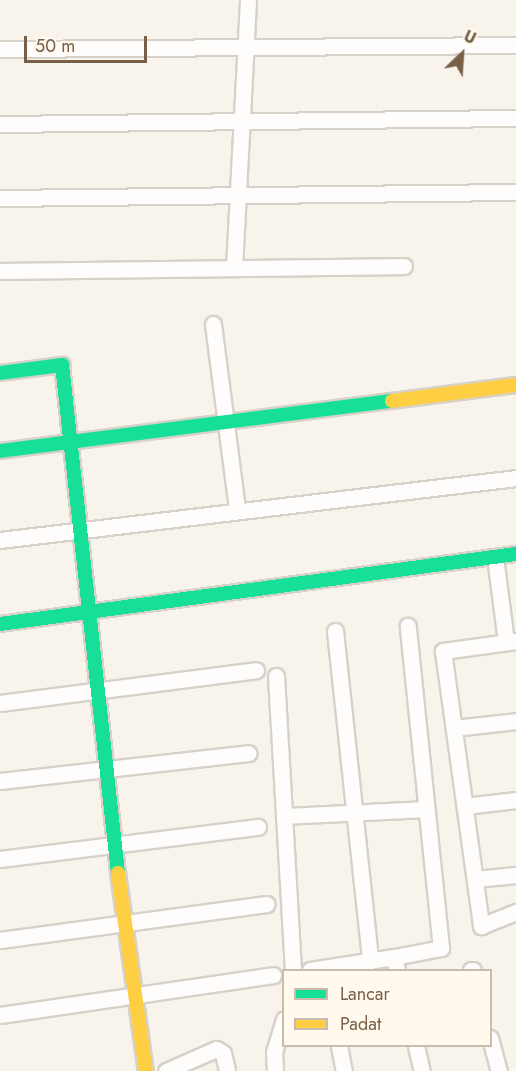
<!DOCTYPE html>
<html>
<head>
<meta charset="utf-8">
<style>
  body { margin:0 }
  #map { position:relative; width:516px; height:1071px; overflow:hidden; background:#f8f4ec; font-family:Jost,sans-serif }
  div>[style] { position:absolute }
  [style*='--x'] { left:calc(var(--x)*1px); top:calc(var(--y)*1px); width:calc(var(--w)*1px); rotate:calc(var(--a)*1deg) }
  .roads { filter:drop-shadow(2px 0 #d7d1c9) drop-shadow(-2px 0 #d7d1c9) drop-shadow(0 2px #d7d1c9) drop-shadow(0 -2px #d7d1c9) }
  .street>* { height:15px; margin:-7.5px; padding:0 7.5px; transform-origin:7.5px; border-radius:7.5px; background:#fefdfc }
  .fast>* { height:14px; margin:-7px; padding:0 7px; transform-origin:7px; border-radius:7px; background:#16e098 }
  .slow>* { height:14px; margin:-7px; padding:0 7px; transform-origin:7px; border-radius:7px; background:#ffcf43 }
  span { translate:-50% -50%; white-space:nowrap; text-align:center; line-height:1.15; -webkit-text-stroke:4.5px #fffaed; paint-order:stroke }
  .legend { position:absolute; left:282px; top:969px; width:210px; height:78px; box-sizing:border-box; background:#fffaed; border:2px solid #c9bcab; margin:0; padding:8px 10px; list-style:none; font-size:18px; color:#795e48 }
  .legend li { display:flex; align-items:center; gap:12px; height:30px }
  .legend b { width:30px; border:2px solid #c9bcab }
  .north { position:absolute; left:432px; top:24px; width:60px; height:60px; -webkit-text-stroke:4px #fffaed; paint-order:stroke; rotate:25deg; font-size:16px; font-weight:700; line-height:24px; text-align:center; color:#795e48 }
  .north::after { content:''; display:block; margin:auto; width:21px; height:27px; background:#795e48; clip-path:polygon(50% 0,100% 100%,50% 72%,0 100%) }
  .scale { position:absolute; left:24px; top:36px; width:123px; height:27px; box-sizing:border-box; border:3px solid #795e48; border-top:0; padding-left:8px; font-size:18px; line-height:21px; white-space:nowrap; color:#795e48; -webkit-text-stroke:4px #fffaed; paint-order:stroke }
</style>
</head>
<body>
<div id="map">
  <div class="roads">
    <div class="street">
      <i style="--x:0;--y:49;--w:516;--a:-0.44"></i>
      <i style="--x:0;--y:124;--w:516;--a:-0.67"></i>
      <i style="--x:0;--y:198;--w:516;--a:-0.67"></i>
      <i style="--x:234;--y:268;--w:268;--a:-87"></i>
      <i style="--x:0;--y:271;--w:404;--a:-0.7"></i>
      <i style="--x:213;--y:324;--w:186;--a:82.6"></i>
      <i style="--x:0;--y:540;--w:520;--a:-6.85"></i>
      <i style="--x:495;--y:557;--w:86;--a:82.6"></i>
      <i style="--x:335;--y:631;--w:332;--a:83.9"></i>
      <i style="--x:516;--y:641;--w:74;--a:172.2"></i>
      <i style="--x:443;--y:651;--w:278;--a:82.1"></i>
      <i style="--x:481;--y:926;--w:38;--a:-22"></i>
      <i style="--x:276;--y:676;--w:294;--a:86.7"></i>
      <i style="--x:0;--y:703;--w:258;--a:-7.3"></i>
      <i style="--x:454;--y:728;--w:62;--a:-6.4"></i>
      <i style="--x:0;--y:781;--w:250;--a:-6.4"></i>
      <i style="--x:465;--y:806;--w:51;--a:-6.7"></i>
      <i style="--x:284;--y:816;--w:141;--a:-2.8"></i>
      <i style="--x:0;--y:859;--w:260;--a:-7.1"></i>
      <i style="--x:475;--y:879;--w:41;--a:-5.6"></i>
      <i style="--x:0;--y:940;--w:269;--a:-7.7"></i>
      <i style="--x:310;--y:970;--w:85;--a:-8.8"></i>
      <i style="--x:397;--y:970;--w:13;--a:-103"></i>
      <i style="--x:394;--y:957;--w:48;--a:-10.8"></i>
      <i style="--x:441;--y:948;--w:324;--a:-95.9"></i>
      <i style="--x:471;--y:970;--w:2;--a:0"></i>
      <i style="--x:0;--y:1015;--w:276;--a:-8.3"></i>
      <i style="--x:490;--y:1038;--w:34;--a:75"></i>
      <i style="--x:339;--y:1046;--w:25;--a:79"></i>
      <i style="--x:416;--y:1046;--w:26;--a:77"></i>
      <i style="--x:166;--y:1071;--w:55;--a:-23.7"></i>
      <i style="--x:216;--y:1049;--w:8;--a:30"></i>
      <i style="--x:223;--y:1053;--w:18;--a:77"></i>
      <i style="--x:275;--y:1071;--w:19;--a:-93"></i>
      <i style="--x:274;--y:1052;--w:34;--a:-73"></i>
    </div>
    <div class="fast">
      <i style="--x:0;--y:373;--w:63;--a:-7.4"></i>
      <i style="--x:62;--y:365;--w:511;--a:83.71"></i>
      <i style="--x:0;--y:451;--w:395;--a:-7.3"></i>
      <i style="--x:0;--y:624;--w:521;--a:-7.73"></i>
    </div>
    <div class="slow">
      <i style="--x:392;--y:401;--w:125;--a:-7.4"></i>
      <i style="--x:118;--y:873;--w:200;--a:82"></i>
    </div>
  </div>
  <ul class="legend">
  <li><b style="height:8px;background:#16e098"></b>Lancar</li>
  <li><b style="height:8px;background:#ffcf43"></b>Padat</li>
  </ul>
  <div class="north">U</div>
  <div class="scale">50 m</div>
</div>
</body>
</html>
